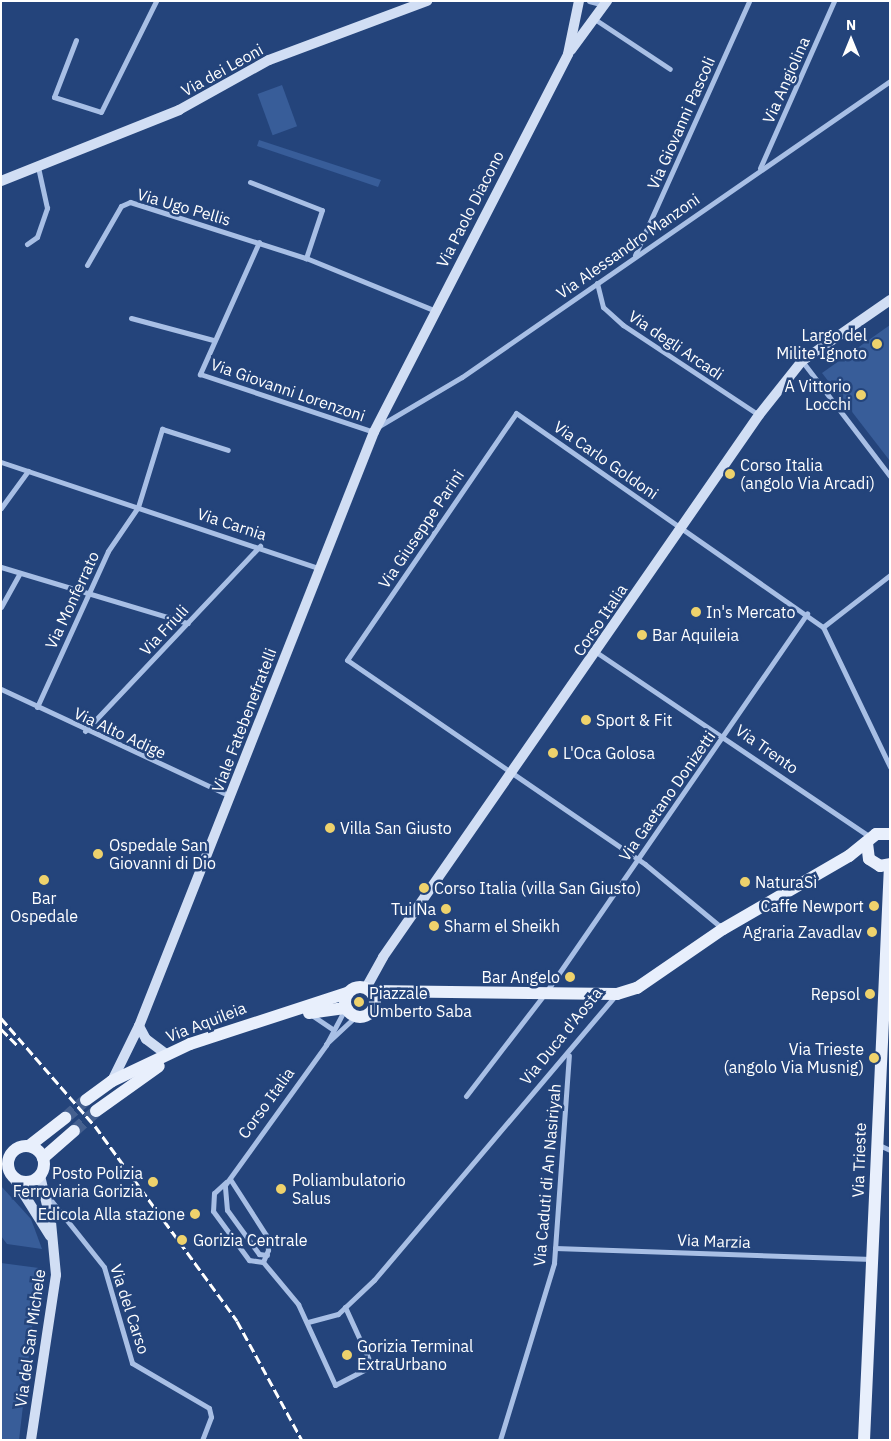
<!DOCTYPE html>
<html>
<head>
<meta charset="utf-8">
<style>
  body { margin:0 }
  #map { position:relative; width:891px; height:1441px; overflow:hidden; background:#24447b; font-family:"IBM Plex Sans",sans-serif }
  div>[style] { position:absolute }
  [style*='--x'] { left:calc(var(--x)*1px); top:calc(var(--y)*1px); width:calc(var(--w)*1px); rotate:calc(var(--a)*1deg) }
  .green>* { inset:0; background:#385d99; transform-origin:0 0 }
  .primary-tunnel>* { height:12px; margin-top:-6px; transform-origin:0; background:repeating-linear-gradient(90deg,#45608f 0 12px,transparent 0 18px) }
  .street>* { height:5px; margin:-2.5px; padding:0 2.5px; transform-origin:2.5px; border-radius:2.5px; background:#a8bfe5 }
  .secondary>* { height:10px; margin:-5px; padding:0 5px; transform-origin:5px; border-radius:5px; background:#d1def4 }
  .primary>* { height:12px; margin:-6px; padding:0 6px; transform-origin:6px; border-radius:6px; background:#e8effc }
  .primary>.ring { margin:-6px; padding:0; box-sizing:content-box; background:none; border:12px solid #e8effc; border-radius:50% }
  .rail>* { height:3px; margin-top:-1.5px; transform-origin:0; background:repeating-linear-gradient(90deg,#fff 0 9px,transparent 0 13px) }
  .dots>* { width:14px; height:14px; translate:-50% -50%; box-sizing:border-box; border:2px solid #24447b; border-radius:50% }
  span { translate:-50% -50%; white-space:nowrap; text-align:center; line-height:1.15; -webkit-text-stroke:5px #24447b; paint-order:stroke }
  .street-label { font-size:16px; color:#fff }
  .poi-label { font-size:16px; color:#fff }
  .right { translate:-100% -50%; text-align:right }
  .left { translate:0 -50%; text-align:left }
  .frame { position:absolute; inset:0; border:2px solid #fff; pointer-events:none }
  .north { position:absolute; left:826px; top:15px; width:50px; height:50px; -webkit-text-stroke:4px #24447b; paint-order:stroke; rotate:0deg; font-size:14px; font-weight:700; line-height:20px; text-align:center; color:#fff }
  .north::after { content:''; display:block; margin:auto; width:18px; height:22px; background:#fff; clip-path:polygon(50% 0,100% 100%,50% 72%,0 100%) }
</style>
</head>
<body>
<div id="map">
  <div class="green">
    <i style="left:282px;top:85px;width:44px;height:26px;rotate:70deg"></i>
    <i style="clip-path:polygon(259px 140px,381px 180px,378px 187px,257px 146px)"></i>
    <i style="clip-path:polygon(890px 325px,890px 461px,822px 373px)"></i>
    <i style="clip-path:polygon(1px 1186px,31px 1219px,42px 1249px,7px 1244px,1px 1236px)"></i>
    <i style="clip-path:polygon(1px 1263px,39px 1268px,19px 1440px,1px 1440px)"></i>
  </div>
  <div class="primary-tunnel">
    <i style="--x:65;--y:1118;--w:28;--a:-41"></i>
    <i style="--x:74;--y:1131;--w:30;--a:-42"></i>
  </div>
  <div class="street">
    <i style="--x:589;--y:1;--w:16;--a:15"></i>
    <i style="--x:593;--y:18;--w:92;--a:33.5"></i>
    <i style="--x:76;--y:40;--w:61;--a:111.1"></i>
    <i style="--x:54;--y:97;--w:49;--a:17.7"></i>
    <i style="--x:101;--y:112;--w:124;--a:-63.6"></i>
    <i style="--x:760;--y:168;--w:183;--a:-66.1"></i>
    <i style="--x:250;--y:182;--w:77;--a:21.3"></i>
    <i style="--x:322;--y:210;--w:51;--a:108.4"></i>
    <i style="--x:259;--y:242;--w:145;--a:114.1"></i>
    <i style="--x:200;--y:374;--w:183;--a:18.4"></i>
    <i style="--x:27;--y:244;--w:12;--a:-35"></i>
    <i style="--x:37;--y:237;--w:31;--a:-71"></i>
    <i style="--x:47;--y:208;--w:42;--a:-102.4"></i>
    <i style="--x:635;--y:255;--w:278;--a:-65.8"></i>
    <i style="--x:87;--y:265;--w:68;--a:-60"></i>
    <i style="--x:121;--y:206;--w:10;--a:-24"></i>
    <i style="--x:130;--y:202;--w:185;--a:17.7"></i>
    <i style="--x:306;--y:258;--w:140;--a:22.2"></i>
    <i style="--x:597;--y:283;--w:25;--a:76"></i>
    <i style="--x:603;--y:307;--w:27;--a:42"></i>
    <i style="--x:623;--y:325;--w:163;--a:33.5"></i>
    <i style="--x:131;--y:318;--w:85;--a:15"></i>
    <i style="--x:802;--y:361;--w:145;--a:52.6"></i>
    <i style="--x:379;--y:426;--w:96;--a:-30.6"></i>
    <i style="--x:462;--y:377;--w:520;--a:-34.67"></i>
    <i style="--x:1;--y:462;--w:334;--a:18.5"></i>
    <i style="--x:1;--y:508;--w:46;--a:-53.9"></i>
    <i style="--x:1;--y:567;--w:195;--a:16.7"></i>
    <i style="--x:1;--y:607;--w:38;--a:-61"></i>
    <i style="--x:823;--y:627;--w:85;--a:-37.8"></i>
    <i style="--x:596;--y:652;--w:331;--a:34"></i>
    <i style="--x:1;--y:689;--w:253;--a:25"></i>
    <i style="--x:37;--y:707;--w:171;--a:-65.5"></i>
    <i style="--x:108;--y:551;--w:53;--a:-55.7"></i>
    <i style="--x:138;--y:507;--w:82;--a:-72.9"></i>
    <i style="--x:162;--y:429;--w:69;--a:17.7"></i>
    <i style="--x:85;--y:731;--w:255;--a:-46.6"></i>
    <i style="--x:722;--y:928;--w:100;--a:-140.3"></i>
    <i style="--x:645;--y:864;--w:361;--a:-145.6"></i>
    <i style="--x:347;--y:660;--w:299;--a:-55.6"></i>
    <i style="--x:516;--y:413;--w:374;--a:34.9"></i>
    <i style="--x:823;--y:627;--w:155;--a:64.4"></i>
    <i style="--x:313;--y:1016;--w:23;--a:34"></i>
    <i style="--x:326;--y:1044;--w:40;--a:-43"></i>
    <i style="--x:466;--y:1096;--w:131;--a:-52.4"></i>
    <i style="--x:546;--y:992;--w:460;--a:-55.4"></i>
    <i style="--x:879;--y:1145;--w:12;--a:24"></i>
    <i style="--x:230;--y:1179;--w:67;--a:57.3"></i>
    <i style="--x:266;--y:1235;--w:15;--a:82"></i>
    <i style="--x:268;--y:1250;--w:13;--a:113"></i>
    <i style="--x:226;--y:1182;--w:16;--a:137"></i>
    <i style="--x:214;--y:1193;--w:18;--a:93"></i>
    <i style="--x:213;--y:1211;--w:61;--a:53.7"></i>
    <i style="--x:249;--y:1260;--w:14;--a:8"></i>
    <i style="--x:46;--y:1194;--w:93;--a:51.5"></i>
    <i style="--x:104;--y:1267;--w:100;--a:73.7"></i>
    <i style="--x:132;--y:1363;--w:89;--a:30.3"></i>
    <i style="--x:209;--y:1408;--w:9;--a:77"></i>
    <i style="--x:211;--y:1417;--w:25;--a:111"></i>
    <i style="--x:555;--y:1248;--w:317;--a:2"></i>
    <i style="--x:267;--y:1255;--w:8;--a:-173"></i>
    <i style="--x:259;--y:1254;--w:54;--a:-126"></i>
    <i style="--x:227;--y:1210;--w:25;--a:-95"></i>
    <i style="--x:225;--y:1185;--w:173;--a:-54.2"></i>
    <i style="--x:326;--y:1045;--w:41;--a:-62.2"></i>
    <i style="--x:263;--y:1262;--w:55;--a:50.2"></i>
    <i style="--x:298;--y:1304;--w:89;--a:65.4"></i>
    <i style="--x:335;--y:1385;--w:42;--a:-27.2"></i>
    <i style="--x:372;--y:1366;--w:65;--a:-114.6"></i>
    <i style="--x:308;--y:1322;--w:31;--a:-15"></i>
    <i style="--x:338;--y:1314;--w:50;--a:-43.4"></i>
    <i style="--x:374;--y:1280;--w:372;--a:-49.7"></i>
    <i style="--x:500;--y:1440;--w:185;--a:-73"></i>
    <i style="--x:554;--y:1263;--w:208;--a:-85.9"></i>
  </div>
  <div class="secondary">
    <i style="--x:571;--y:50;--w:61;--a:-53.7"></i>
    <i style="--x:1;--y:181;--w:192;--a:-21.7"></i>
    <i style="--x:179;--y:110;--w:103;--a:-29.1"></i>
    <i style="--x:269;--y:60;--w:169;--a:-20.5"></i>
    <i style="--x:366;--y:988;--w:35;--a:-61"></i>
    <i style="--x:383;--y:957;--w:660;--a:-55.25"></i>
    <i style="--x:759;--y:415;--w:69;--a:-51.5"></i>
    <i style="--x:802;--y:361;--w:107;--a:-34.7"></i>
    <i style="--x:139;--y:1026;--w:15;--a:62"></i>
    <i style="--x:146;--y:1039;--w:25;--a:37"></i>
    <i style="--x:112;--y:1081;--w:61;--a:-63.9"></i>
    <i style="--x:139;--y:1026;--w:639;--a:-68.42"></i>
    <i style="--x:374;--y:432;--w:425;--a:-62.8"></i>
    <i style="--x:568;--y:54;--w:54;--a:-78.3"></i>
    <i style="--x:15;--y:1180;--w:66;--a:58"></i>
    <i style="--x:31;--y:1440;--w:167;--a:-81.4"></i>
    <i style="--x:56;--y:1275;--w:53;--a:-95.4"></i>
    <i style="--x:51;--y:1222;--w:47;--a:-103.4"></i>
  </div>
  <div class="primary">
    <i style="--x:867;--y:843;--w:16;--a:83"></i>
    <i style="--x:869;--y:859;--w:13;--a:32"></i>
    <i style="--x:880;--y:866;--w:10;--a:-11"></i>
    <i class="ring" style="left:345px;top:987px;width:18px;height:18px"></i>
    <i style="--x:371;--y:991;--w:246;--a:0.7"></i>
    <i style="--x:617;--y:994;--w:21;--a:-17"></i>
    <i style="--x:637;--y:988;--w:104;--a:-34.5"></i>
    <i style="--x:723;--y:929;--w:146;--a:-30.1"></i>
    <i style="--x:849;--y:856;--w:35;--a:-39"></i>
    <i style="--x:876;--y:834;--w:14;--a:0"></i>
    <i style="--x:309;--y:1013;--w:36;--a:-8"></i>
    <i style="--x:86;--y:1100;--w:32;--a:-36"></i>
    <i style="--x:112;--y:1081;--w:86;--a:-25.4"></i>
    <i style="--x:190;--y:1044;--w:165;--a:-18"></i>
    <i style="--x:96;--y:1111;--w:77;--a:-35.5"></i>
    <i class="ring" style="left:8px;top:1146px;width:24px;height:24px"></i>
    <i style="--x:29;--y:1146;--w:46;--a:-37.9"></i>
    <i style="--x:43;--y:1158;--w:41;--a:-41.1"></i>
    <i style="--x:864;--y:1440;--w:576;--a:-87.41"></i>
  </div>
  <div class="rail">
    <i style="--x:1;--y:1018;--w:143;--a:49"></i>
    <i style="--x:95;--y:1126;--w:241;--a:53.9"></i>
    <i style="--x:237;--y:1321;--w:136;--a:61.4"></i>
    <i style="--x:1;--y:1029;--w:25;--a:45"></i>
  </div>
  <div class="dots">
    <i style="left:877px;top:344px;background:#eed26c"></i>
    <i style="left:861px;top:395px;background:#eed26c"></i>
    <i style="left:730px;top:474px;background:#eed26c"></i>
    <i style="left:696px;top:612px;background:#eed26c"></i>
    <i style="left:642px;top:635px;background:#eed26c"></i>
    <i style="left:586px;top:720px;background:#eed26c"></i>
    <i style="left:553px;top:753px;background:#eed26c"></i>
    <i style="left:330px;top:828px;background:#eed26c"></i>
    <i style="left:98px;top:854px;background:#eed26c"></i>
    <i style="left:44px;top:880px;background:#eed26c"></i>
    <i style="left:745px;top:882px;background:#eed26c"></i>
    <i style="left:424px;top:888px;background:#eed26c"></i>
    <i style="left:874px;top:906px;background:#eed26c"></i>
    <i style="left:446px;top:909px;background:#eed26c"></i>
    <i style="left:434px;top:926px;background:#eed26c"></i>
    <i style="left:872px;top:932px;background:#eed26c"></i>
    <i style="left:570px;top:977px;background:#eed26c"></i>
    <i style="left:870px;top:994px;background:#eed26c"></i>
    <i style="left:359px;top:1002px;background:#eed26c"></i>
    <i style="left:874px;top:1058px;background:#eed26c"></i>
    <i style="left:153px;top:1182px;background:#eed26c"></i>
    <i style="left:281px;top:1189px;background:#eed26c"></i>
    <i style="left:195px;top:1214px;background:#eed26c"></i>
    <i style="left:182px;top:1240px;background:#eed26c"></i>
    <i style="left:347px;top:1355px;background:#eed26c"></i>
  </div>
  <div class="street-label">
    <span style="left:222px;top:70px;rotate:-29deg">Via dei Leoni</span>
    <span style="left:786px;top:80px;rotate:-66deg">Via Angiolina</span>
    <span style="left:681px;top:123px;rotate:-66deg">Via Giovanni Pascoli</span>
    <span style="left:184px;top:207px;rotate:16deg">Via Ugo Pellis</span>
    <span style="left:470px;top:209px;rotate:-63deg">Via Paolo Diacono</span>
    <span style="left:628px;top:246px;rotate:-35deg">Via Alessandro Manzoni</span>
    <span style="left:676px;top:345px;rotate:34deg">Via degli Arcadi</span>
    <span style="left:288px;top:390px;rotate:19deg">Via Giovanni Lorenzoni</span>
    <span style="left:606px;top:460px;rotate:35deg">Via Carlo Goldoni</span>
    <span style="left:232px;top:524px;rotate:18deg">Via Carnia</span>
    <span style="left:421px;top:529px;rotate:-56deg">Via Giuseppe Parini</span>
    <span style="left:72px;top:600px;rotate:-65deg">Via Monferrato</span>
    <span style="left:600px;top:620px;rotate:-56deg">Corso Italia</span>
    <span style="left:164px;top:630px;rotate:-47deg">Via Friuli</span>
    <span style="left:244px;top:720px;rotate:-69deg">Viale Fatebenefratelli</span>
    <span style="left:120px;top:733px;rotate:25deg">Via Alto Adige</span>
    <span style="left:767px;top:749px;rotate:35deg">Via Trento</span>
    <span style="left:667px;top:796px;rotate:-55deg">Via Gaetano Donizetti</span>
    <span style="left:206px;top:1022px;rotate:-21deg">Via Aquileia</span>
    <span style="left:561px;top:1036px;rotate:-51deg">Via Duca d'Aosta</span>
    <span style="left:266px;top:1103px;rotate:-54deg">Corso Italia</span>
    <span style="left:859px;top:1160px;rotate:-88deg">Via Trieste</span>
    <span style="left:547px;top:1175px;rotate:-85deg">Via Caduti di An Nasiriyah</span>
    <span style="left:714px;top:1241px;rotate:2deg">Via Marzia</span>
    <span style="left:130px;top:1309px;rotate:72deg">Via del Carso</span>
    <span style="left:30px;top:1338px;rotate:-82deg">Via del San Michele</span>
  </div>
  <div class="poi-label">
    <span class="right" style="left:867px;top:344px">Largo del<br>Milite Ignoto</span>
    <span class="right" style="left:851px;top:395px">A Vittorio<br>Locchi</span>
    <span class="left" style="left:740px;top:474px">Corso Italia<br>(angolo Via Arcadi)</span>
    <span class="left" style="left:706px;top:612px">In's Mercato</span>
    <span class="left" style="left:652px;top:635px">Bar Aquileia</span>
    <span class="left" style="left:596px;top:720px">Sport &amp; Fit</span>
    <span class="left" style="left:563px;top:753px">L'Oca Golosa</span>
    <span class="left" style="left:340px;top:828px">Villa San Giusto</span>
    <span class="left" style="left:109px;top:854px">Ospedale San<br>Giovanni di Dio</span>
    <span class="left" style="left:755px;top:882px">NaturaSì</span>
    <span class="left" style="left:434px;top:888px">Corso Italia (villa San Giusto)</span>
    <span style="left:44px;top:907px">Bar<br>Ospedale</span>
    <span class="right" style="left:864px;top:906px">Caffe Newport</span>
    <span class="right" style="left:436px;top:909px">Tui Na</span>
    <span class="left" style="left:444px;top:926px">Sharm el Sheikh</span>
    <span class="right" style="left:862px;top:932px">Agraria Zavadlav</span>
    <span class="right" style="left:560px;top:977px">Bar Angelo</span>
    <span class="left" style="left:369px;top:1002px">Piazzale<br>Umberto Saba</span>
    <span class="right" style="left:860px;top:994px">Repsol</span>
    <span class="right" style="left:864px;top:1058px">Via Trieste<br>(angolo Via Musnig)</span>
    <span class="right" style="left:143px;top:1182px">Posto Polizia<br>Ferroviaria Gorizia</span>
    <span class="left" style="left:292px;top:1189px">Poliambulatorio<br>Salus</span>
    <span class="right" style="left:185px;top:1214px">Edicola Alla stazione</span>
    <span class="left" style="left:193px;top:1240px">Gorizia Centrale</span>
    <span class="left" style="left:357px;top:1355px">Gorizia Terminal<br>ExtraUrbano</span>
  </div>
  <div class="frame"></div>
  <div class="north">N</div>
</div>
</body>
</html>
